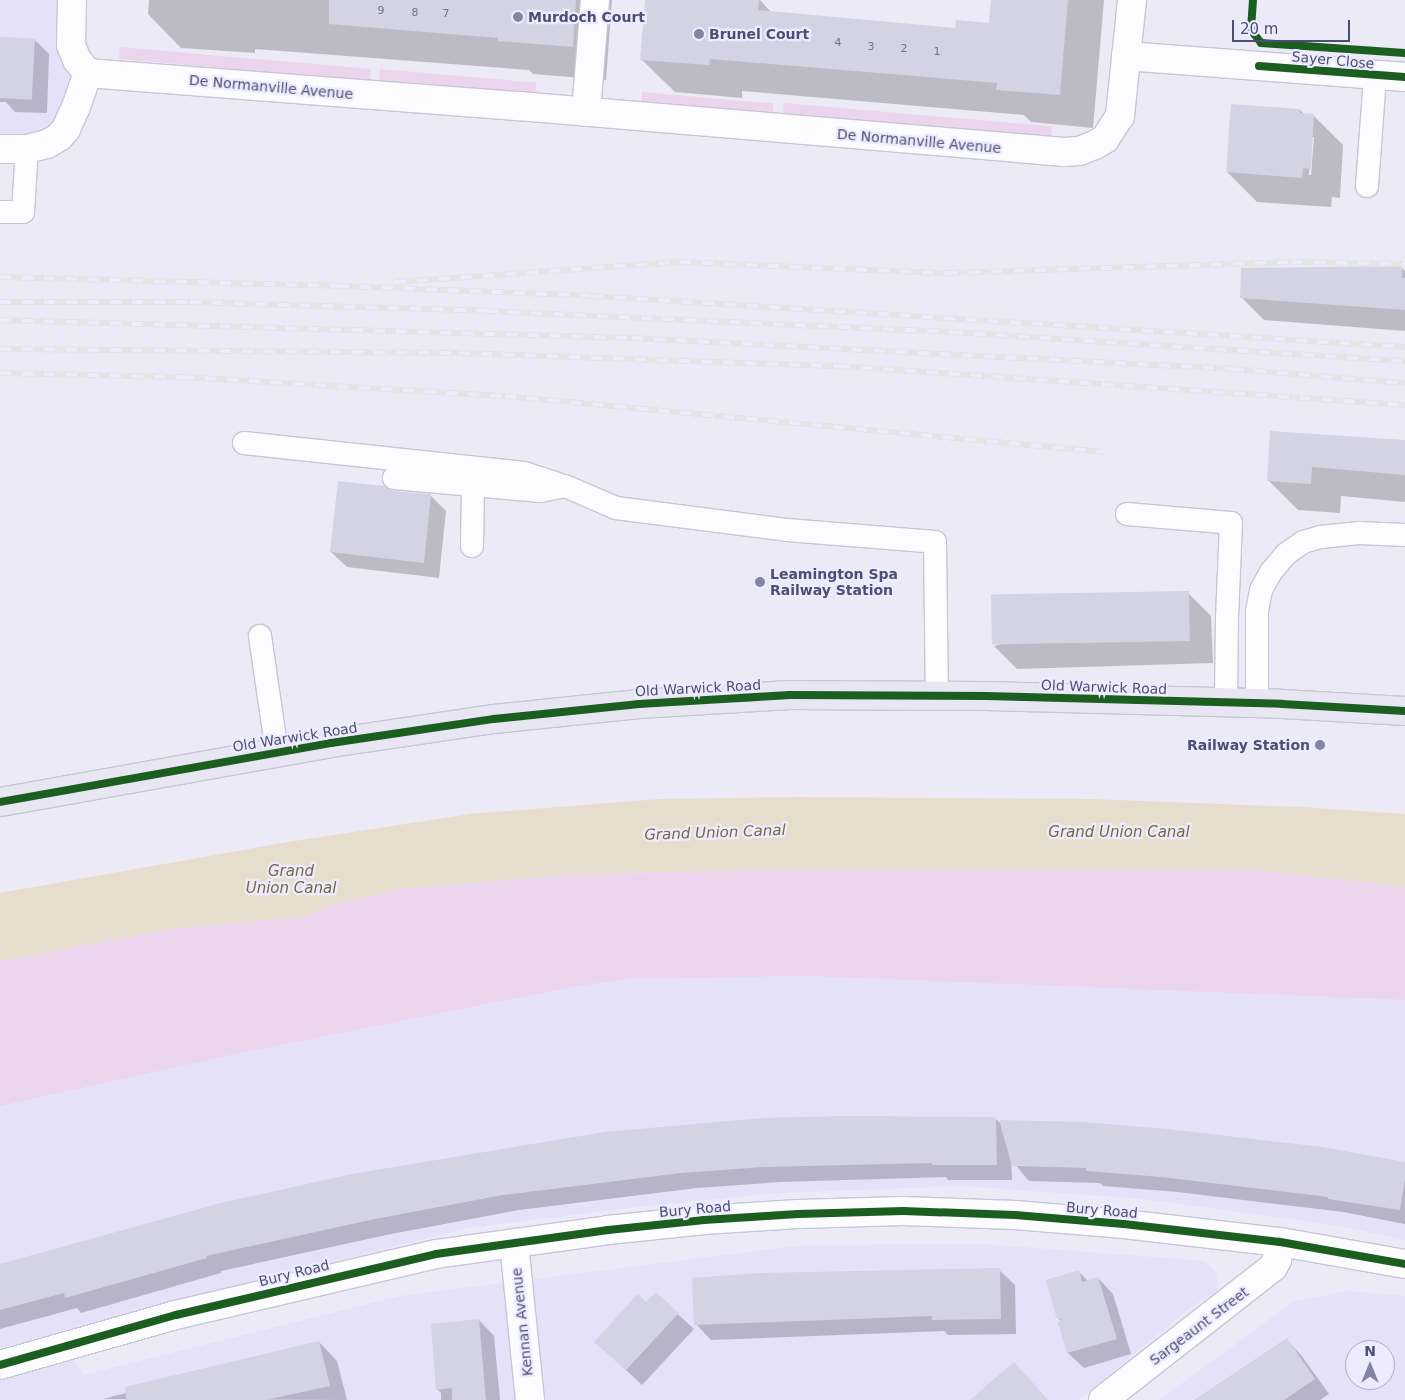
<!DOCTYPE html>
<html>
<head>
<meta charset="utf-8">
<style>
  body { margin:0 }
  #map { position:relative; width:1405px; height:1400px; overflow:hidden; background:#eceaf7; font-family:"DejaVu Sans",sans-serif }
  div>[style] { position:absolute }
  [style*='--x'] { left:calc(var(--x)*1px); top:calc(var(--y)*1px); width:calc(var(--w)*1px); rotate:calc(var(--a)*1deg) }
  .residential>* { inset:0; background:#e4e1f8 }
  .green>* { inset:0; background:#ead5ed; transform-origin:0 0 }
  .water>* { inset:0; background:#e7ddcc }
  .shadow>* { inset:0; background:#0003 }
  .building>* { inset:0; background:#d3d3e3; transform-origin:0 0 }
  .roads { filter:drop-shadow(1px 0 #c6c6d6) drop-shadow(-1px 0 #c6c6d6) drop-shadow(0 1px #c6c6d6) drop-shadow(0 -1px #c6c6d6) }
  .lane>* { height:22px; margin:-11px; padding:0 11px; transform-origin:11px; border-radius:11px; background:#fcfcfe }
  .street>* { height:28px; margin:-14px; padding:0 14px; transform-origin:14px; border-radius:14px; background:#fcfcfe }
  .primary>* { height:28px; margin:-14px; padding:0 14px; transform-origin:14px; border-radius:14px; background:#e8e6f2 }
  .rail>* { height:5.5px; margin-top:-2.75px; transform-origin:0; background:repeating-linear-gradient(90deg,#eeebff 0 11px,#e1e5e3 0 22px); box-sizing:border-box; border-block:1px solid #e1e5e3 }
  .cycleway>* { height:8px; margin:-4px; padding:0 4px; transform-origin:4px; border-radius:4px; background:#1b5e20 }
  .dots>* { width:14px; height:14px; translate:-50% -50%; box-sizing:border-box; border:2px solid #eeebff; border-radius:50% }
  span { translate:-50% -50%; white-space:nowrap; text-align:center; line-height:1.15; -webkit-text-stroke:4.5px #eeebff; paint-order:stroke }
  .number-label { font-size:11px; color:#6f7292 }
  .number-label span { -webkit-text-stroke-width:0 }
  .poi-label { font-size:14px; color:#4b4f74; font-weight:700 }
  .left { translate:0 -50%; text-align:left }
  .right { translate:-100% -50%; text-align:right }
  .street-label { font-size:14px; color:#4b4f74 }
  .water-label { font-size:15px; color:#79683f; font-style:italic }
  .north { position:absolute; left:1345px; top:1340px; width:50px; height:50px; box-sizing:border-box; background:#eeebff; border:1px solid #adadc7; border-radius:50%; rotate:0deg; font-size:14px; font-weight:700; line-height:20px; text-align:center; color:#4b4f74 }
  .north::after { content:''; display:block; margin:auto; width:18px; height:22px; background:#8385a2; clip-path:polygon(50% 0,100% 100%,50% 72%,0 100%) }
  .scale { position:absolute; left:1232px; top:20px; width:118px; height:22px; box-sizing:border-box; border:2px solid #4b4f74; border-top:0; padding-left:6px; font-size:15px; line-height:18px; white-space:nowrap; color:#4b4f74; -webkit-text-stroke:4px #eeebff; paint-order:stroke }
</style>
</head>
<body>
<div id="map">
  <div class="residential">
    <i style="clip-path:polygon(0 0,73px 0,77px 60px,66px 129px,0 149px)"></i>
    <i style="clip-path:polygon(808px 976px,1405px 1000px,1405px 1240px,1341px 1226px,1143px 1199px,960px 1186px,779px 1193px,637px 1207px,467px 1228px,181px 1300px,60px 1335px,83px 1375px,400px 1296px,804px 1245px,985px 1244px,1205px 1261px,1216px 1272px,1219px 1289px,1185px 1312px,1079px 1400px,0 1400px,0 1106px,236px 1054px,573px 987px,627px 979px)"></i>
    <i style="clip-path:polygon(evenodd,1347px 1291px,1405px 1296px,1405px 1400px,1159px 1400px,1293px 1302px,1347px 1291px,1355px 1350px,1385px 1350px,1385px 1380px,1355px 1380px,1355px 1350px)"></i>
  </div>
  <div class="green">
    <i style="left:120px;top:47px;width:252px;height:12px;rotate:5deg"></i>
    <i style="left:380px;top:69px;width:157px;height:11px;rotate:5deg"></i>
    <i style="left:642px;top:92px;width:132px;height:11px;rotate:5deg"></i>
    <i style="left:784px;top:103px;width:269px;height:11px;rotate:5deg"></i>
    <i style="clip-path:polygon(1250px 869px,1405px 887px,1405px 1000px,808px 976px,627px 979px,573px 987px,236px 1054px,0 1106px,0 961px,38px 952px,170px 929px,299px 917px,335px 904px,402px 889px,576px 874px,750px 870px)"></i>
  </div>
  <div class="water">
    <i style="clip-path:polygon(796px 797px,1091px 799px,1301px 807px,1405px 814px,1405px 887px,1250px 869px,750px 870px,576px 874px,402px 889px,335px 904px,299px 917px,170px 929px,0 961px,0 893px,288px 842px,470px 814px,660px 799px)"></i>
  </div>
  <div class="shadow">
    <i style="clip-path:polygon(149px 0,612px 0,606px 80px,533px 74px,529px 70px,255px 49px,255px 53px,181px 48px,148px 14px)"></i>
    <i style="clip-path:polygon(646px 0,760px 0,772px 13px,956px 29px,990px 24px,992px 0,1104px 0,1093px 128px,1031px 122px,1024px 115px,742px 91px,742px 98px,675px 92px,641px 59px)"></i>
    <i style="clip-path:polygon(0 39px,35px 40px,49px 54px,47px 113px,15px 112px,6px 102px,0 102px)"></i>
    <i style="clip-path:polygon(evenodd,1300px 110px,1305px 115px,1314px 116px,1343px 145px,1340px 198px,1332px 197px,1331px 207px,1257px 202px,1227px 172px,1300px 110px,1311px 137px,1314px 137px,1311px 175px,1309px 175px,1311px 137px)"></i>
    <i style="clip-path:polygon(1402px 268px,1405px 271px,1405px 331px,1264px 320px,1241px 297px)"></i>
    <i style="clip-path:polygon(1271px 432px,1405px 441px,1405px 502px,1341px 496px,1340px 513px,1298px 510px,1269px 481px)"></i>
    <i style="clip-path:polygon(392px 492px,431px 496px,446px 511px,439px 578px,347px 567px,331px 552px)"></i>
    <i style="clip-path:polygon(1188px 593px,1211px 616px,1213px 663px,1017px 669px,994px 646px)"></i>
    <i style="clip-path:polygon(995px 1118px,1002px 1125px,1405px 1165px,1405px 1224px,1343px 1212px,1178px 1192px,1103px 1186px,1100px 1183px,1029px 1181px,1011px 1160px,1012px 1180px,948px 1180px,946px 1177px,780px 1182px,697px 1188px,519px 1210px,391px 1234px,221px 1271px,221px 1273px,81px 1313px,77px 1308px,0 1329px,0 1265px)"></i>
    <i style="clip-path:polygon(999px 1270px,1015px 1285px,1016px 1334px,948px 1335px,944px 1331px,711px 1340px,696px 1324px)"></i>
    <i style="clip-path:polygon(1078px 1271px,1088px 1281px,1098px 1278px,1113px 1294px,1131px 1354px,1084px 1368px,1068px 1353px,1061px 1321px,1058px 1318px)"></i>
    <i style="clip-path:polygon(656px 1294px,694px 1329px,642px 1385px,612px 1357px)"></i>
    <i style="clip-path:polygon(479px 1320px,494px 1336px,500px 1400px,441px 1400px,441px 1393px,437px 1389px)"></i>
    <i style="clip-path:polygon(1287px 1340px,1301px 1355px,1329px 1394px,1320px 1400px,1202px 1400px)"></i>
    <i style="clip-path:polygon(319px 1342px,337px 1361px,347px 1400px,103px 1399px)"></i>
  </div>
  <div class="building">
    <i style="clip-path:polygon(329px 0,576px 0,573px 47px,498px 41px,498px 38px,329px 24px)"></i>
    <i style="clip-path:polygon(645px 0,759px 0,758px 10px,955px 28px,956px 20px,989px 23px,991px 0,1068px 0,1060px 95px,996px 90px,997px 83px,950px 79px,710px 59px,709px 65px,640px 60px)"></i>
    <i style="left:0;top:37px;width:35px;height:61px;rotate:3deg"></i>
    <i style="clip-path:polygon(1231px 104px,1300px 109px,1300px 113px,1314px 114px,1311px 169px,1303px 168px,1302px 178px,1226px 172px)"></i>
    <i style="clip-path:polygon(1402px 266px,1402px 278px,1405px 278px,1405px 310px,1240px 298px,1241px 268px)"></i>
    <i style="clip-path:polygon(1270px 431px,1405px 440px,1405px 475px,1312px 467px,1311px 484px,1267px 481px)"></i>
    <i style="clip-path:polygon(338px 481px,384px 486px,393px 491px,431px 494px,424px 563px,330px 552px)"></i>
    <i style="left:1189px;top:591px;width:50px;height:198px;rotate:89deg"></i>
    <i style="clip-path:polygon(845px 1116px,996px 1117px,997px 1165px,932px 1165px,932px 1163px,764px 1167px,681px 1173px,503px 1195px,375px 1219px,206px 1256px,207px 1258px,65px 1298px,64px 1293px,0 1310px,0 1264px,221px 1203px,352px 1174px,605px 1132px,763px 1118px)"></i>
    <i style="clip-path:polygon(999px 1120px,1083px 1122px,1167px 1129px,1322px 1147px,1405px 1162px,1405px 1179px,1400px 1210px,1328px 1199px,1328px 1197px,1161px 1177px,1086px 1171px,1086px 1168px,1012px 1166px)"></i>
    <i style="clip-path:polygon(1000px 1268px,1001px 1319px,932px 1320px,932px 1316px,694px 1325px,692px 1278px,760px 1273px)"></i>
    <i style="clip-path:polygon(1079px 1270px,1082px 1282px,1098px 1277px,1117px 1339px,1067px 1353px,1058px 1323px,1062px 1319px,1057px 1319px,1046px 1280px)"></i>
    <i style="clip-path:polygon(656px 1292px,679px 1313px,626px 1370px,594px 1342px,638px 1294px,646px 1302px)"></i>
    <i style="clip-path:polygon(479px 1319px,486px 1400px,452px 1400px,452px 1388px,436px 1390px,431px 1324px)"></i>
    <i style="clip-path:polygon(1287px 1338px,1315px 1379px,1284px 1400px,1194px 1400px)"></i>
    <i style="clip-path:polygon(319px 1341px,330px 1386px,266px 1400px,126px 1400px,125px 1387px)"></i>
    <i style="clip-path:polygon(1014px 1362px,1048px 1400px,970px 1400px)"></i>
  </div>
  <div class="roads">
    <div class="lane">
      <i style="--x:1367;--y:186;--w:110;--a:-85.8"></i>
      <i style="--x:0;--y:212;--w:23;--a:0"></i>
      <i style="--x:23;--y:212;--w:63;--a:-86.4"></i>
      <i style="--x:244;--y:443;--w:282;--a:6.1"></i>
      <i style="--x:524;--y:473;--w:35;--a:18"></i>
      <i style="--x:394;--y:478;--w:147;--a:5.1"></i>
      <i style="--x:540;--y:491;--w:25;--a:-11"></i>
      <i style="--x:565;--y:486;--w:56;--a:23.3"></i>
      <i style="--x:616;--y:508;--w:172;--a:7.3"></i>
      <i style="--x:787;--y:530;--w:148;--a:4.6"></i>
      <i style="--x:935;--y:542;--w:154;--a:89.3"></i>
      <i style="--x:1127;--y:514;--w:104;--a:4.9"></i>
      <i style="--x:1231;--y:523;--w:94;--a:92.4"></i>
      <i style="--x:1227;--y:617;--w:87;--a:90.7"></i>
      <i style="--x:472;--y:546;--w:60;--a:-89"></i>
      <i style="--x:260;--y:636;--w:117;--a:81.7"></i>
      <i style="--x:1257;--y:704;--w:93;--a:-90"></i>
      <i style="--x:1257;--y:611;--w:21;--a:-79"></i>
      <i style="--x:1261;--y:590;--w:21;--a:-61"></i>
      <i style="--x:1271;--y:572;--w:23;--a:-50"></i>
      <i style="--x:1286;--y:554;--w:21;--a:-35"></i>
      <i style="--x:1303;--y:542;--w:19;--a:-16"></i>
      <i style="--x:1321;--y:537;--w:38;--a:-6"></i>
      <i style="--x:1359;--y:533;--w:46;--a:2.5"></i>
    </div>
    <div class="street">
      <i style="--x:72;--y:0;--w:45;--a:91.3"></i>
      <i style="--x:71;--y:45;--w:16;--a:68"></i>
      <i style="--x:77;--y:60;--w:17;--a:50"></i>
      <i style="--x:1126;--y:56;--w:280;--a:4.3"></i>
      <i style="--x:88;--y:73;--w:432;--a:4.4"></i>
      <i style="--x:519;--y:106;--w:547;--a:4.82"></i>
      <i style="--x:1064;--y:152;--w:15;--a:-4"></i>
      <i style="--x:1079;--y:151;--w:17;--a:-21"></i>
      <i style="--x:1095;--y:145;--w:12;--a:-31"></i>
      <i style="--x:1105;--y:139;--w:27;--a:-57"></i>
      <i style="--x:1120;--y:116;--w:117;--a:-84.1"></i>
      <i style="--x:586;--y:112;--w:112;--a:-85.4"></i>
      <i style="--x:0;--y:149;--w:27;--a:0"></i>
      <i style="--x:27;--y:149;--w:21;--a:-14"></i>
      <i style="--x:47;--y:144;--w:14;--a:-30"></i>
      <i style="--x:59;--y:137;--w:11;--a:-49"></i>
      <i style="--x:66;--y:129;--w:24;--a:-66"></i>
      <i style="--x:76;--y:107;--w:36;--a:-71"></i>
      <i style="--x:514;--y:1243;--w:158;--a:84.2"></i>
      <i style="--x:0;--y:1365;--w:183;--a:-15.9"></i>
      <i style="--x:176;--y:1315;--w:267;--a:-13.2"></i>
      <i style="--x:436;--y:1254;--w:174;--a:-7.9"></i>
      <i style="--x:608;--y:1230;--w:97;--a:-5.9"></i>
      <i style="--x:704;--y:1220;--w:94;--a:-3.7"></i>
      <i style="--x:798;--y:1214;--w:105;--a:-1.6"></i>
      <i style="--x:903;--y:1211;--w:112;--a:2"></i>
      <i style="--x:1015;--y:1215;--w:109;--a:4.7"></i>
      <i style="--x:1124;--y:1224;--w:157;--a:6.6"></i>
      <i style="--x:1280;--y:1242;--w:127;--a:10"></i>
      <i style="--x:1103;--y:1400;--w:216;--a:-38"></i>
      <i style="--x:1273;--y:1267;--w:8;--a:-60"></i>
      <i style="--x:1277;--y:1260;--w:18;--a:-81"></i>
    </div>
    <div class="primary">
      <i style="--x:0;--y:802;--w:336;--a:-10.1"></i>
      <i style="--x:331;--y:743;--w:165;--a:-8.4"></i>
      <i style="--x:494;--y:719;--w:146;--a:-5.9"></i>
      <i style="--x:639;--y:704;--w:151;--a:-3.4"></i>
      <i style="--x:790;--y:695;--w:196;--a:0.3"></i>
      <i style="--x:986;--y:696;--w:296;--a:1.5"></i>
      <i style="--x:1282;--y:704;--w:123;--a:3.3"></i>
    </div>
  </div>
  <div class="rail">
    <i style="--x:0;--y:277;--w:338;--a:1.5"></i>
    <i style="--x:338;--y:286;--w:255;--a:2.2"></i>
    <i style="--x:593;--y:296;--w:814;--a:3.59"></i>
    <i style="--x:395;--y:282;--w:286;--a:-4"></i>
    <i style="--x:680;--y:262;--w:267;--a:2.4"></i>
    <i style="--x:947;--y:273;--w:345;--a:-1.8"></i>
    <i style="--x:1292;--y:262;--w:113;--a:1"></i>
    <i style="--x:0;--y:302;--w:190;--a:0"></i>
    <i style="--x:190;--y:302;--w:297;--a:1.7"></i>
    <i style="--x:487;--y:311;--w:465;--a:2.6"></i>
    <i style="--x:952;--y:332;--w:454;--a:3.7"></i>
    <i style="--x:0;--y:320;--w:632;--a:1.63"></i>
    <i style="--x:632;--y:338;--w:602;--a:2.95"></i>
    <i style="--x:1233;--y:369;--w:173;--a:4.7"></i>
    <i style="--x:0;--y:349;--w:459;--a:0.5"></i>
    <i style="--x:459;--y:353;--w:380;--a:2"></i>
    <i style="--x:839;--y:366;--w:567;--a:3.94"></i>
    <i style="--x:0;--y:373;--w:183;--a:1.3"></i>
    <i style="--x:183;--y:377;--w:323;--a:3.4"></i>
    <i style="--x:505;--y:396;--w:602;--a:5.34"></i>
  </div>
  <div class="cycleway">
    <i style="--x:1253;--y:0;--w:30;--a:94"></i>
    <i style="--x:1251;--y:30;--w:16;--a:52"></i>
    <i style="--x:1261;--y:43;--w:144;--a:4"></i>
    <i style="--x:1259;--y:66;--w:146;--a:4.3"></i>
    <i style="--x:0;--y:802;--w:336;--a:-10.1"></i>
    <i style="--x:331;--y:743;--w:165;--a:-8.4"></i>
    <i style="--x:494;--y:719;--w:146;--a:-5.9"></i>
    <i style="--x:639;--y:704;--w:151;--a:-3.4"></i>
    <i style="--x:790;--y:695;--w:196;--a:0.3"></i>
    <i style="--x:986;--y:696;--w:296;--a:1.5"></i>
    <i style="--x:1282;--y:704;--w:123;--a:3.3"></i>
    <i style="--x:0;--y:1365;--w:183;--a:-15.9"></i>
    <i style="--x:176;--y:1315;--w:267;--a:-13.2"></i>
    <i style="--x:436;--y:1254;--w:174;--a:-7.9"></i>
    <i style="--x:608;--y:1230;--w:97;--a:-5.9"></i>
    <i style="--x:704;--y:1220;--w:94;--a:-3.7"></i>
    <i style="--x:798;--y:1214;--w:105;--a:-1.6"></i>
    <i style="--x:903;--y:1211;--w:112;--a:2"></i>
    <i style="--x:1015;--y:1215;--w:109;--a:4.7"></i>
    <i style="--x:1124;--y:1224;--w:157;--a:6.6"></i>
    <i style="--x:1280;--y:1242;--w:127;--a:10"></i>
  </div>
  <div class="dots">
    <i style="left:518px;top:17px;background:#8385a2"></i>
    <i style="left:699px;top:34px;background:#8385a2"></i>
    <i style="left:760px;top:582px;background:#8385a2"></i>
    <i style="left:1320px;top:745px;background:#8385a2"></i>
  </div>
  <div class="number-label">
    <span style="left:381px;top:11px">9</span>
    <span style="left:415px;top:13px">8</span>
    <span style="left:446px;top:14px">7</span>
    <span style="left:838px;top:43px">4</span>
    <span style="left:871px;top:47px">3</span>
    <span style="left:904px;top:49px">2</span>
    <span style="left:937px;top:52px">1</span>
  </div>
  <div class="poi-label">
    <span class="left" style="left:528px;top:17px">Murdoch Court</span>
    <span class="left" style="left:709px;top:34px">Brunel Court</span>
    <span class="left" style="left:770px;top:582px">Leamington Spa<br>Railway Station</span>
    <span class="right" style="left:1310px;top:745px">Railway Station</span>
  </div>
  <div class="street-label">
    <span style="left:1333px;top:60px;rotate:5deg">Sayer Close</span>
    <span style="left:271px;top:87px;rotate:5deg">De Normanville Avenue</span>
    <span style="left:919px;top:141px;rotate:5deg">De Normanville Avenue</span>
    <span style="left:1104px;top:687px;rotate:2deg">Old Warwick Road</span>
    <span style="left:698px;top:688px;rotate:-3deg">Old Warwick Road</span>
    <span style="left:295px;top:737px;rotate:-9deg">Old Warwick Road</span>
    <span style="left:695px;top:1209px;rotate:-5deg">Bury Road</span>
    <span style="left:1102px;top:1210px;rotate:5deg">Bury Road</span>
    <span style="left:294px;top:1273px;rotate:-14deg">Bury Road</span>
    <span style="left:522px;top:1322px;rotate:-96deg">Kennan Avenue</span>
    <span style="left:1199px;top:1326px;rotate:-37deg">Sargeaunt Street</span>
  </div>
  <div class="water-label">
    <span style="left:715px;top:833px;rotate:-2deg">Grand Union Canal</span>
    <span style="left:1119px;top:833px">Grand Union Canal</span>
    <span style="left:291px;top:880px">Grand<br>Union Canal</span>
  </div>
  <div class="north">N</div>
  <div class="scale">20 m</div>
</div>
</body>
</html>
